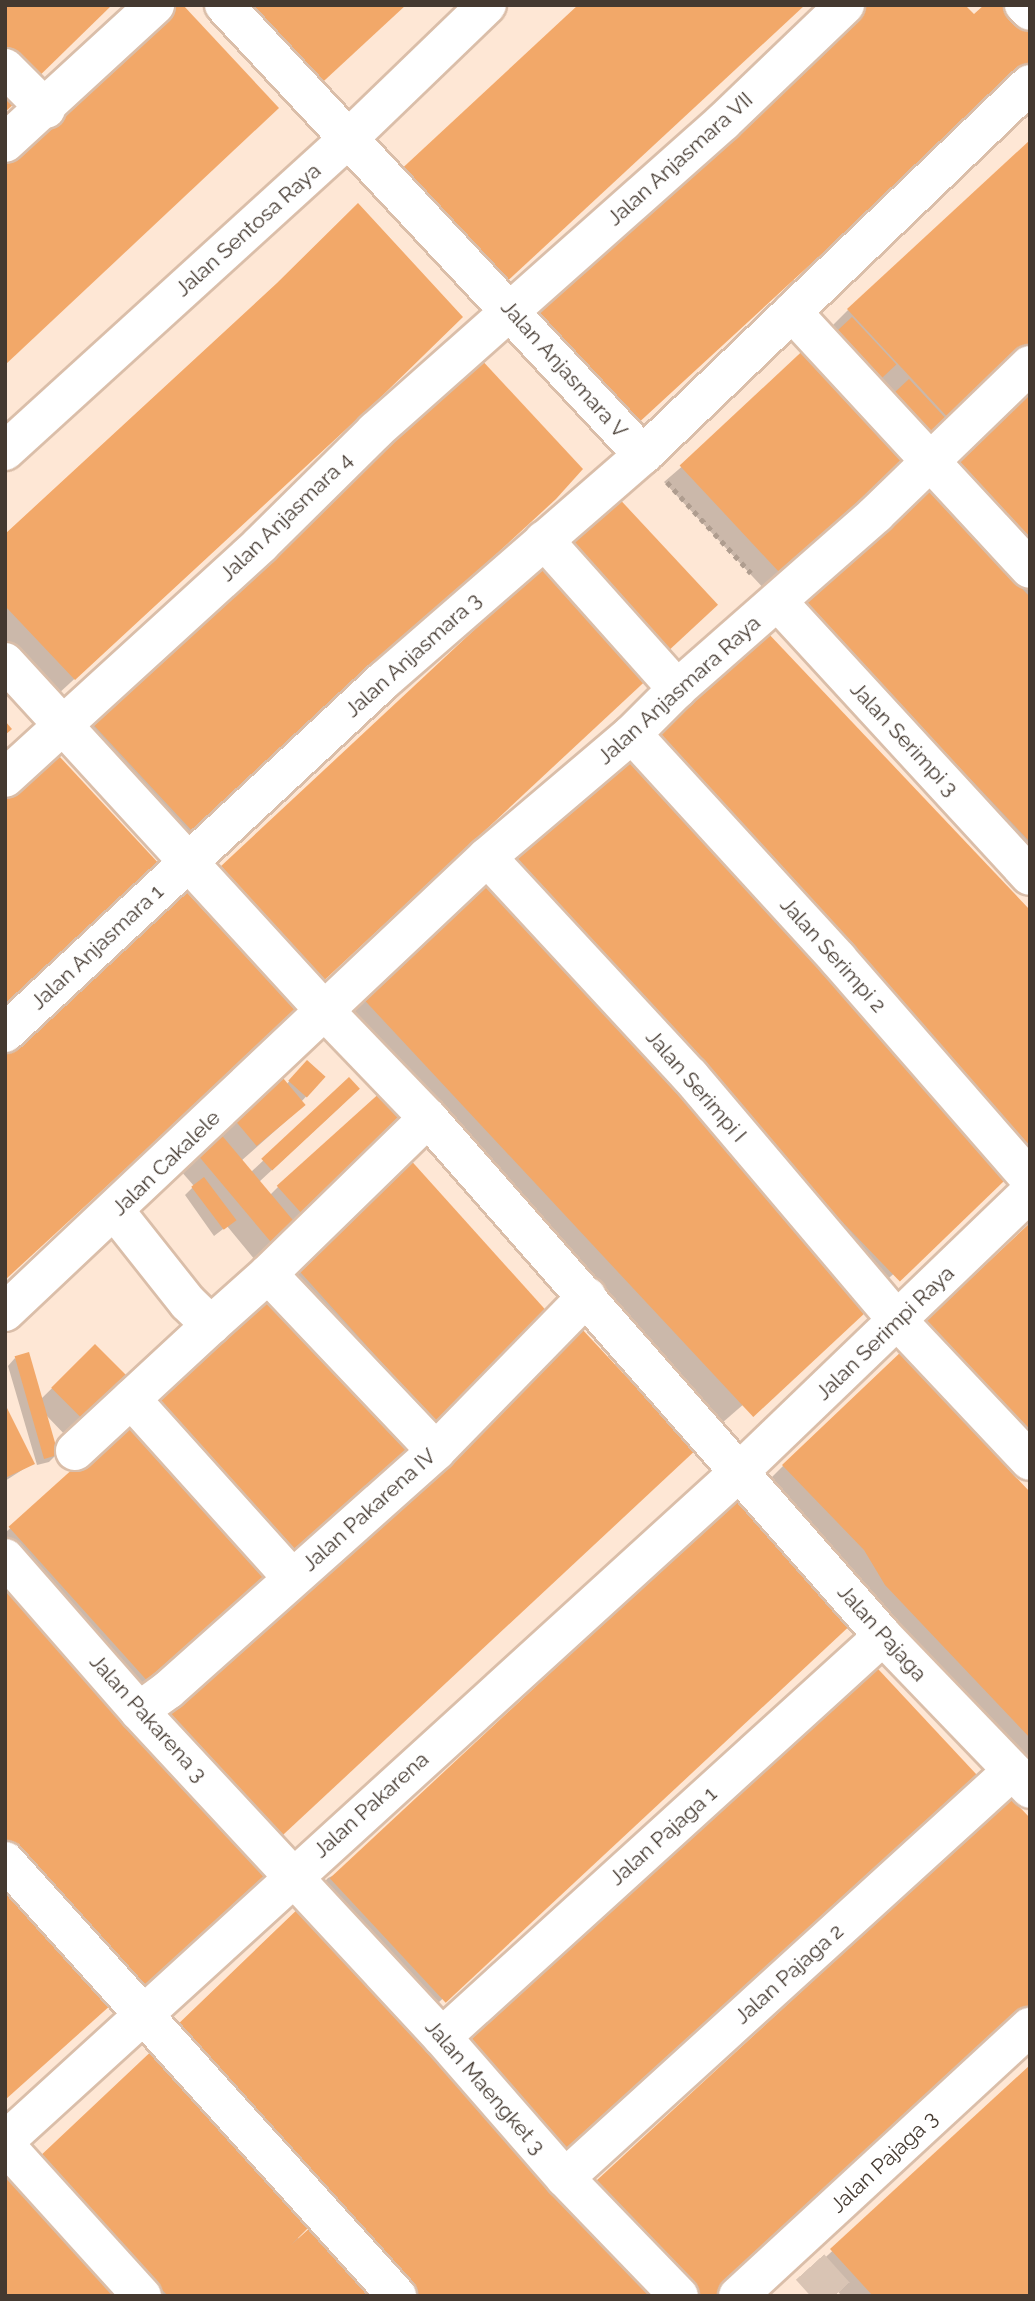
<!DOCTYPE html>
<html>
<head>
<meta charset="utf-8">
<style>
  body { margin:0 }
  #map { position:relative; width:1035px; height:2301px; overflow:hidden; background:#fee7d5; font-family:Raleway,sans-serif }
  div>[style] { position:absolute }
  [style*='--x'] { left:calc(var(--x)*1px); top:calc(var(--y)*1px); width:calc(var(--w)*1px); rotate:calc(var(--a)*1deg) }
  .shadow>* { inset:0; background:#0003; transform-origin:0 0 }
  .building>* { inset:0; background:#f2a869; transform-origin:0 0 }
  .minor-tunnel>* { height:38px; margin-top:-19px; transform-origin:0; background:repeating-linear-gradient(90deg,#d9c4b4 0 38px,transparent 0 57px) }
  .path>* { height:4.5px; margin-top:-2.25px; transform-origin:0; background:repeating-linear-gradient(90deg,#af9d8f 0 5px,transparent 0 10px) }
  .roads { filter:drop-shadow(2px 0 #dabea9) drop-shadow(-2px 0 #dabea9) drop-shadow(0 2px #dabea9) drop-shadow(0 -2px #dabea9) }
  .minor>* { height:38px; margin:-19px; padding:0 19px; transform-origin:19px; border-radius:19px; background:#fff }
  .major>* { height:38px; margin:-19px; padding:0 19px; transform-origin:19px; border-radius:19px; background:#fff }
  span { translate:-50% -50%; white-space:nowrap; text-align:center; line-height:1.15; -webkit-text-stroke:5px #fff; paint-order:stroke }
  .street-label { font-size:21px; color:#443930 }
  .frame { position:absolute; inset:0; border:7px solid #443930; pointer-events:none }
</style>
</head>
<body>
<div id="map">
  <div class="shadow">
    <i style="clip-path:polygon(evenodd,848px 310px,1030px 349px,767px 592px,664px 482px,838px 332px,832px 326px,848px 310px,880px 378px,895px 394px,876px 413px,880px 378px)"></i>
    <i style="clip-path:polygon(1030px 396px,1030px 875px,788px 619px)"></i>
    <i style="clip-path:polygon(364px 412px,57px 695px,5px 639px,5px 536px)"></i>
    <i style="clip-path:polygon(537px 515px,177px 848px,74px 737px,90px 721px)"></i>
    <i style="left:645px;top:748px;width:560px;height:400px;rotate:49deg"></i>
    <i style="clip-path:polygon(299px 1070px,324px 1077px,301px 1102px,304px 1105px,241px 1161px,251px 1172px,349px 1080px,342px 1105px,259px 1182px,270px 1195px,278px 1187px,409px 1121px,255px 1260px,227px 1226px,214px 1236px,185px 1195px,194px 1186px,180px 1170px,215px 1131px,286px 1085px)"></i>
    <i style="left:407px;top:1158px;width:222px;height:178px;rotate:48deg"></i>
    <i style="clip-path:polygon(95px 1346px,129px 1381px,69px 1439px,45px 1414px,57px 1454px,49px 1462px,37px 1465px,8px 1366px,15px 1358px,41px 1399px)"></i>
    <i style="clip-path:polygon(5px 1408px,33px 1463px,5px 1481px)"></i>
    <i style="clip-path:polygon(126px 1423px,275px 1588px,143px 1708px,5px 1556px,5px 1533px)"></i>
    <i style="clip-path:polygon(783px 1466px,1006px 1470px,1030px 1495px,1030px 1770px,870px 1601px,848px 1566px,767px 1482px)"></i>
    <i style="clip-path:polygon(839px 1633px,425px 2015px,313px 1894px,328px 1878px)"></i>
    <i style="clip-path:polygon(1011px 1801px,721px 2296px,672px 2296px,581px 2199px)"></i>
    <i style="clip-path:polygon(1030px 2068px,1028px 2296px,842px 2296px,815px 2267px)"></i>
    <i style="clip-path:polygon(evenodd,550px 2175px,666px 2296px,137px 2296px,22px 2177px,550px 2175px,319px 2215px,323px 2219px,299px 2239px,297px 2237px,319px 2215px)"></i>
  </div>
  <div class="building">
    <i style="clip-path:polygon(5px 5px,112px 5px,27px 88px,5px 66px)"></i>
    <i style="clip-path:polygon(162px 5px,183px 5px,279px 108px,5px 365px,5px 155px)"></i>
    <i style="clip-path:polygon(232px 5px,406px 5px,312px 92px)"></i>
    <i style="clip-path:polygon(578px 5px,805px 5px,500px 288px,395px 175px)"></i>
    <i style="clip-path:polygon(863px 5px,965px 5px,974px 14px,984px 5px,1016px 5px,1030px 20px,1030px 62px,634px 427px,529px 314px)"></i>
    <i style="clip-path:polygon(5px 70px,27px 92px,5px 112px)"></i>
    <i style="clip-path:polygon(1030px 140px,1030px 351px,952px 422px,847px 309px)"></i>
    <i style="clip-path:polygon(358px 203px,463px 317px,382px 396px,75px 680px,5px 606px,5px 534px,277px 283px)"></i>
    <i style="left:852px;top:317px;width:65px;height:39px;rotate:47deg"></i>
    <i style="left:812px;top:342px;width:154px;height:181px;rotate:47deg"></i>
    <i style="clip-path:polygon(478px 356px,583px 469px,556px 499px,194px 833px,89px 720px)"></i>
    <i style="left:909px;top:379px;width:56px;height:37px;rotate:47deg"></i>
    <i style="clip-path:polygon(1030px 394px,1030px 565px,944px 474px)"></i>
    <i style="clip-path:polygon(926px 487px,1030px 597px,1030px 842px,803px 602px)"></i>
    <i style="left:613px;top:492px;width:154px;height:81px;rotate:47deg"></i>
    <i style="left:546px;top:563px;width:154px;height:456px;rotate:47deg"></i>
    <i style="clip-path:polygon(766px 631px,1030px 910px,1030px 1155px,644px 747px)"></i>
    <i style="clip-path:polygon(5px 721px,12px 729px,5px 735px)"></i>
    <i style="clip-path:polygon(47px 743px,161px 866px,5px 1011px,5px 780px)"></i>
    <i style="left:622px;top:752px;width:574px;height:168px;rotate:46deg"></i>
    <i style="left:484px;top:882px;width:575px;height:168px;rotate:47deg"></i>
    <i style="clip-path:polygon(182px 887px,297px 1011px,5px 1280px,5px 1049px)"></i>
    <i style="left:307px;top:1060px;width:25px;height:28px;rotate:42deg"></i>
    <i style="left:278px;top:1072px;width:43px;height:64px;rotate:50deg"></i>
    <i style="left:349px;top:1077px;width:16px;height:120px;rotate:47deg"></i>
    <i style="left:383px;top:1090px;width:43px;height:143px;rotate:48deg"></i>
    <i style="left:219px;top:1132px;width:121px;height:31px;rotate:50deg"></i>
    <i style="left:407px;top:1156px;width:225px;height:157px;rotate:48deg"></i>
    <i style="left:204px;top:1177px;width:54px;height:16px;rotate:53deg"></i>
    <i style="clip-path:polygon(1030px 1223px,1030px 1454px,920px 1326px)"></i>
    <i style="left:269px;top:1292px;width:224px;height:157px;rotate:48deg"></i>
    <i style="left:580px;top:1327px;width:169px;height:566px;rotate:47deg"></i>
    <i style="left:95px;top:1344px;width:52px;height:62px;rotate:45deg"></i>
    <i style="clip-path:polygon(904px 1349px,987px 1435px,1008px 1469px,1030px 1492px,1030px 1738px,885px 1585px,864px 1550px,782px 1465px)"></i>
    <i style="left:29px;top:1352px;width:107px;height:15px;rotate:74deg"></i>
    <i style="clip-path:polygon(5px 1404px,35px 1464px,5px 1478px)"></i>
    <i style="left:126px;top:1421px;width:225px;height:158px;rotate:48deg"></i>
    <i style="left:743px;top:1493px;width:170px;height:565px;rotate:47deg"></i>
    <i style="clip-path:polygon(5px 1572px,275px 1869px,140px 1991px,5px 1842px)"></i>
    <i style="left:865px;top:1655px;width:169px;height:556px;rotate:47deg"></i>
    <i style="clip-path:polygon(1011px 1798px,1030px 1818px,1030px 2012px,722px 2296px,702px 2296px,596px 2181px)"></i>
    <i style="clip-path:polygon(5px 1867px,122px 1995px,5px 2100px)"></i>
    <i style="clip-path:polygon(303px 1904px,669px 2296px,417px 2296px,390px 2268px,366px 2231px,173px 2029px)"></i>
    <i style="clip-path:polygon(159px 2044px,320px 2216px,291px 2245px,322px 2217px,386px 2296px,168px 2296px,37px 2159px)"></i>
    <i style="clip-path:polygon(1030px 2065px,1030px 2296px,873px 2296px,830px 2249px)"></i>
    <i style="clip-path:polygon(5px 2175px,121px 2296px,5px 2296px)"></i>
  </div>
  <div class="minor-tunnel">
    <i style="--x:810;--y:2267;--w:39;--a:48"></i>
  </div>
  <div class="path">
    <i style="--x:667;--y:482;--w:124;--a:47.3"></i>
  </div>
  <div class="roads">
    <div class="minor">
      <i style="--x:224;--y:5;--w:615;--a:47.04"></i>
      <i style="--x:1024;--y:5;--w:8;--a:45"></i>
      <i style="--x:5;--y:68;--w:58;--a:45"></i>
      <i style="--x:5;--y:143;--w:204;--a:-42.6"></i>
      <i style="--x:792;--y:312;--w:350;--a:47.2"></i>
      <i style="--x:544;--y:540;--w:200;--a:48.2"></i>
      <i style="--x:778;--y:602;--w:372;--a:47.4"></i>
      <i style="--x:5;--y:662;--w:473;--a:47.5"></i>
      <i style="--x:325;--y:1011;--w:149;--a:46.1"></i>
      <i style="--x:428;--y:1118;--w:689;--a:48.7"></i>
      <i style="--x:883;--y:1636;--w:212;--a:46.1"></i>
      <i style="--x:632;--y:734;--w:305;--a:47.5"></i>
      <i style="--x:838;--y:959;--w:292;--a:48.9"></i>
      <i style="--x:5;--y:778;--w:347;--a:-42.4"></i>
      <i style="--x:261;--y:544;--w:161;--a:-44.7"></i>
      <i style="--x:375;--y:431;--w:465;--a:-41.6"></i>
      <i style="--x:723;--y:122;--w:169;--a:-43.8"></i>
      <i style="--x:487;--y:857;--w:299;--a:47.2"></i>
      <i style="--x:690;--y:1076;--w:321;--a:49.7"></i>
      <i style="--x:898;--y:1321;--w:192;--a:46.7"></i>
      <i style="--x:5;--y:1033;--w:518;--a:-42.97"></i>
      <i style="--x:384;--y:680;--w:343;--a:-41"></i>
      <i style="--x:643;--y:455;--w:536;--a:-43.79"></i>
      <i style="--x:115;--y:1211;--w:117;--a:51.6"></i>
      <i style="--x:188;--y:1303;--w:32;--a:44"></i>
      <i style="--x:211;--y:1325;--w:76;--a:-41.8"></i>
      <i style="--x:268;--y:1274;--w:223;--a:-44.3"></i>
      <i style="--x:268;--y:1274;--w:244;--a:46.5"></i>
      <i style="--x:5;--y:1312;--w:663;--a:-43.35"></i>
      <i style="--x:487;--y:857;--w:190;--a:-40.3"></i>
      <i style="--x:632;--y:734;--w:64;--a:-45"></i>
      <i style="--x:677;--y:689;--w:265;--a:-41.3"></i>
      <i style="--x:876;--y:514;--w:214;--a:-44.1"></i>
      <i style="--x:131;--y:1399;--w:241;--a:48"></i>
      <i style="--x:75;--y:1451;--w:185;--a:-42.8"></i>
      <i style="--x:5;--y:1558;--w:203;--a:48.8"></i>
      <i style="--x:139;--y:1711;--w:445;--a:47.1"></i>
      <i style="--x:442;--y:2037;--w:187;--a:48.9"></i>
      <i style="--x:565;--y:2178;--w:164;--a:46"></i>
      <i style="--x:139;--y:1711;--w:36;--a:-36"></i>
      <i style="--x:168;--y:1690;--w:359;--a:-41.7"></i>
      <i style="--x:436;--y:1451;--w:216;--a:-45.7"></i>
      <i style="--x:5;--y:1861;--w:586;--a:47.98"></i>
      <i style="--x:442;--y:2037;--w:596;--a:-42.28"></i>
      <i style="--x:5;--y:2141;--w:993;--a:-42.35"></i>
      <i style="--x:739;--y:1472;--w:404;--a:-43.9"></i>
      <i style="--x:5;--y:2145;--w:204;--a:47.8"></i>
      <i style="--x:565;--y:2178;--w:605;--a:-42.32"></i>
      <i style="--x:738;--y:2296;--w:397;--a:-42.7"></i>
    </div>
    <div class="major">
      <i style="--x:5;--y:451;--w:464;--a:-42.3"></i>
      <i style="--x:348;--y:139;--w:193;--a:-44"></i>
    </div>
  </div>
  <div class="street-label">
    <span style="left:680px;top:159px;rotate:-42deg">Jalan Anjasmara VII</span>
    <span style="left:248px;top:230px;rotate:-42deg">Jalan Sentosa Raya</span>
    <span style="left:564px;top:369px;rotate:48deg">Jalan Anjasmara V</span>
    <span style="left:286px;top:517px;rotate:-44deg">Jalan Anjasmara 4</span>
    <span style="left:413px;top:655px;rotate:-42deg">Jalan Anjasmara 3</span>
    <span style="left:679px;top:690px;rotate:-42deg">Jalan Anjasmara Raya</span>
    <span style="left:904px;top:739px;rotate:47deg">Jalan Serimpi 3</span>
    <span style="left:97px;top:947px;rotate:-43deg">Jalan Anjasmara 1</span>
    <span style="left:833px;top:955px;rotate:48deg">Jalan Serimpi 2</span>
    <span style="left:696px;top:1086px;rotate:49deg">Jalan Serimpi I</span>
    <span style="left:166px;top:1163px;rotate:-44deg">Jalan Cakalele</span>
    <span style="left:885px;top:1333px;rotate:-44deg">Jalan Serimpi Raya</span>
    <span style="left:369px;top:1510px;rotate:-42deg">Jalan Pakarena IV</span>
    <span style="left:882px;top:1633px;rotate:48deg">Jalan Pajaga</span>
    <span style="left:148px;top:1718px;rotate:48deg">Jalan Pakarena 3</span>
    <span style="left:371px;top:1805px;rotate:-42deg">Jalan Pakarena</span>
    <span style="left:663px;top:1836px;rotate:-42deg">Jalan Pajaga 1</span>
    <span style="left:789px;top:1974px;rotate:-42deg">Jalan Pajaga 2</span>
    <span style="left:485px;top:2087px;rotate:49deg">Jalan Maengket 3</span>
    <span style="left:884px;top:2162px;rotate:-43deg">Jalan Pajaga 3</span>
  </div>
  <div class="frame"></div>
</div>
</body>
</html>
